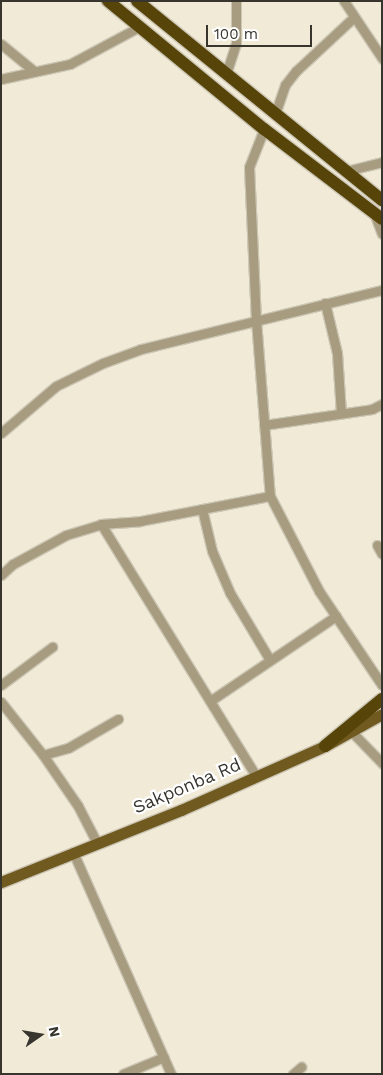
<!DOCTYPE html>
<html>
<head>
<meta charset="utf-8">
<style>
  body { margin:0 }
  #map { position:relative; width:383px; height:1075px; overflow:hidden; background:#f1ead7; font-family:"Work Sans",sans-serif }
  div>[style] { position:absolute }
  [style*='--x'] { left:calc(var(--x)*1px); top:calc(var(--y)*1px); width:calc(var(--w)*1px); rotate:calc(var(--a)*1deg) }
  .roads { filter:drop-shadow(1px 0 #ccc6b5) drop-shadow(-1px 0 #ccc6b5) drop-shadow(0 1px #ccc6b5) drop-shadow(0 -1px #ccc6b5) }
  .minor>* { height:9px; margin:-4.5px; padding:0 4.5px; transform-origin:4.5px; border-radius:4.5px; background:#a79c7f }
  .major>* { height:11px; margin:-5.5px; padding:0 5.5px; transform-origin:5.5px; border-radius:5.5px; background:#705a1f }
  .highway>* { height:12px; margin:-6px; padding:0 6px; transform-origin:6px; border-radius:6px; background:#574408 }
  span { translate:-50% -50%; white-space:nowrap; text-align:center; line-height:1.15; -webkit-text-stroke:4.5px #fff; paint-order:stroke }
  .street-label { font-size:18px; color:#38352e }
  .frame { position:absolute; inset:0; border:2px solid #38352e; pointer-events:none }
  .north { position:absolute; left:15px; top:1010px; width:50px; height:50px; -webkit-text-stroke:4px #fff; paint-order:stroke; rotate:77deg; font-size:14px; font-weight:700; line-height:20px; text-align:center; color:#38352e }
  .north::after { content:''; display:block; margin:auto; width:18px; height:22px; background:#38352e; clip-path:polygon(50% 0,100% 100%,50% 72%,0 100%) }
  .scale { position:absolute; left:206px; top:25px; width:106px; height:22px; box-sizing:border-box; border:2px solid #38352e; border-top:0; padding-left:6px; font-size:15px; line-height:18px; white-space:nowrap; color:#38352e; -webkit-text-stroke:4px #fff; paint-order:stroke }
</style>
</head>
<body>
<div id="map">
  <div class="roads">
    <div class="minor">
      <i style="--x:344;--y:1;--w:69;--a:56.3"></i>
      <i style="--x:1;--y:44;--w:43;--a:39.3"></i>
      <i style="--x:226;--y:74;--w:32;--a:-72"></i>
      <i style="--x:236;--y:44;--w:43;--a:-90"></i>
      <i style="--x:1;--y:79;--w:71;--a:-12.3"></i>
      <i style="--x:70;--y:64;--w:78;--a:-28.2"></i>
      <i style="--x:275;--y:114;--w:31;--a:-71"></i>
      <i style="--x:285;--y:85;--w:18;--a:-52"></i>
      <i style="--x:296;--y:71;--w:78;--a:-42.9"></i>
      <i style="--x:264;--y:129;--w:41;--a:111.5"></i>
      <i style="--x:249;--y:167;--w:153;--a:87.4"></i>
      <i style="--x:256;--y:320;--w:177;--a:85.5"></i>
      <i style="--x:270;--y:496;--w:107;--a:62.7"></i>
      <i style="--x:319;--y:591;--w:113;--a:56.2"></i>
      <i style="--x:346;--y:171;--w:37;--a:-14"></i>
      <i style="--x:374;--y:213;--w:22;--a:69"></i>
      <i style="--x:325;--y:303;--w:51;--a:76.5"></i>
      <i style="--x:337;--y:353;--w:60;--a:86.2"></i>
      <i style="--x:264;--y:425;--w:109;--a:-8.4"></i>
      <i style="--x:372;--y:409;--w:11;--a:-27"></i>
      <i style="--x:1;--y:433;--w:72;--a:-40.5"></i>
      <i style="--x:56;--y:386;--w:52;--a:-26.1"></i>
      <i style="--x:103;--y:363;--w:40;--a:-20.2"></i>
      <i style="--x:141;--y:349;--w:248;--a:-13.8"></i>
      <i style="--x:202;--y:509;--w:43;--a:76.6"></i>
      <i style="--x:212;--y:551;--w:46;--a:66.8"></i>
      <i style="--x:230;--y:593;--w:78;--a:59.2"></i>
      <i style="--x:101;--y:524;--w:296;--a:58.4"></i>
      <i style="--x:377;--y:545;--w:10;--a:61"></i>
      <i style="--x:1;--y:575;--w:16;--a:-43"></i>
      <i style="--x:13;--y:564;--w:60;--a:-28.7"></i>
      <i style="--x:66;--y:535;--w:37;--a:-17"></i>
      <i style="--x:101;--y:524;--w:39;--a:-4"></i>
      <i style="--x:140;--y:521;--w:132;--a:-10.9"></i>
      <i style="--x:1;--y:685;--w:64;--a:-36.7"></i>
      <i style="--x:210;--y:701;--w:152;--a:-34"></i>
      <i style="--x:1;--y:702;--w:68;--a:51.6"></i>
      <i style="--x:43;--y:755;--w:62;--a:55.5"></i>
      <i style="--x:78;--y:806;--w:42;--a:62.8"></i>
      <i style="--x:351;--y:731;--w:45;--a:45.9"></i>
      <i style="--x:43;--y:755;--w:26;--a:-16"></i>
      <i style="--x:68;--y:748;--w:58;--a:-30.1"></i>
      <i style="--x:73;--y:852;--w:243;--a:66.2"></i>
      <i style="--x:123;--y:1074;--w:44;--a:-22.5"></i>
      <i style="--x:293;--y:1074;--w:11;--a:-41"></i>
    </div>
    <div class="major">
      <i style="--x:1;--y:882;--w:194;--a:-21.8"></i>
      <i style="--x:181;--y:810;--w:158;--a:-24"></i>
      <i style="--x:325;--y:746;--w:65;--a:-29.3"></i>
    </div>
    <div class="highway">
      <i style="--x:108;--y:1;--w:202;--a:39.4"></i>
      <i style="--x:264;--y:129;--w:148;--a:37.3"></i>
      <i style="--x:137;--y:1;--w:316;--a:39.1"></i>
      <i style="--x:325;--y:746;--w:74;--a:-39.5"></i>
    </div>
  </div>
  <div class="street-label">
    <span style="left:187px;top:786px;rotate:-23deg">Sakponba Rd</span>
  </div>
  <div class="frame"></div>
  <div class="north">N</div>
  <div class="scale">100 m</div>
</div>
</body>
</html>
